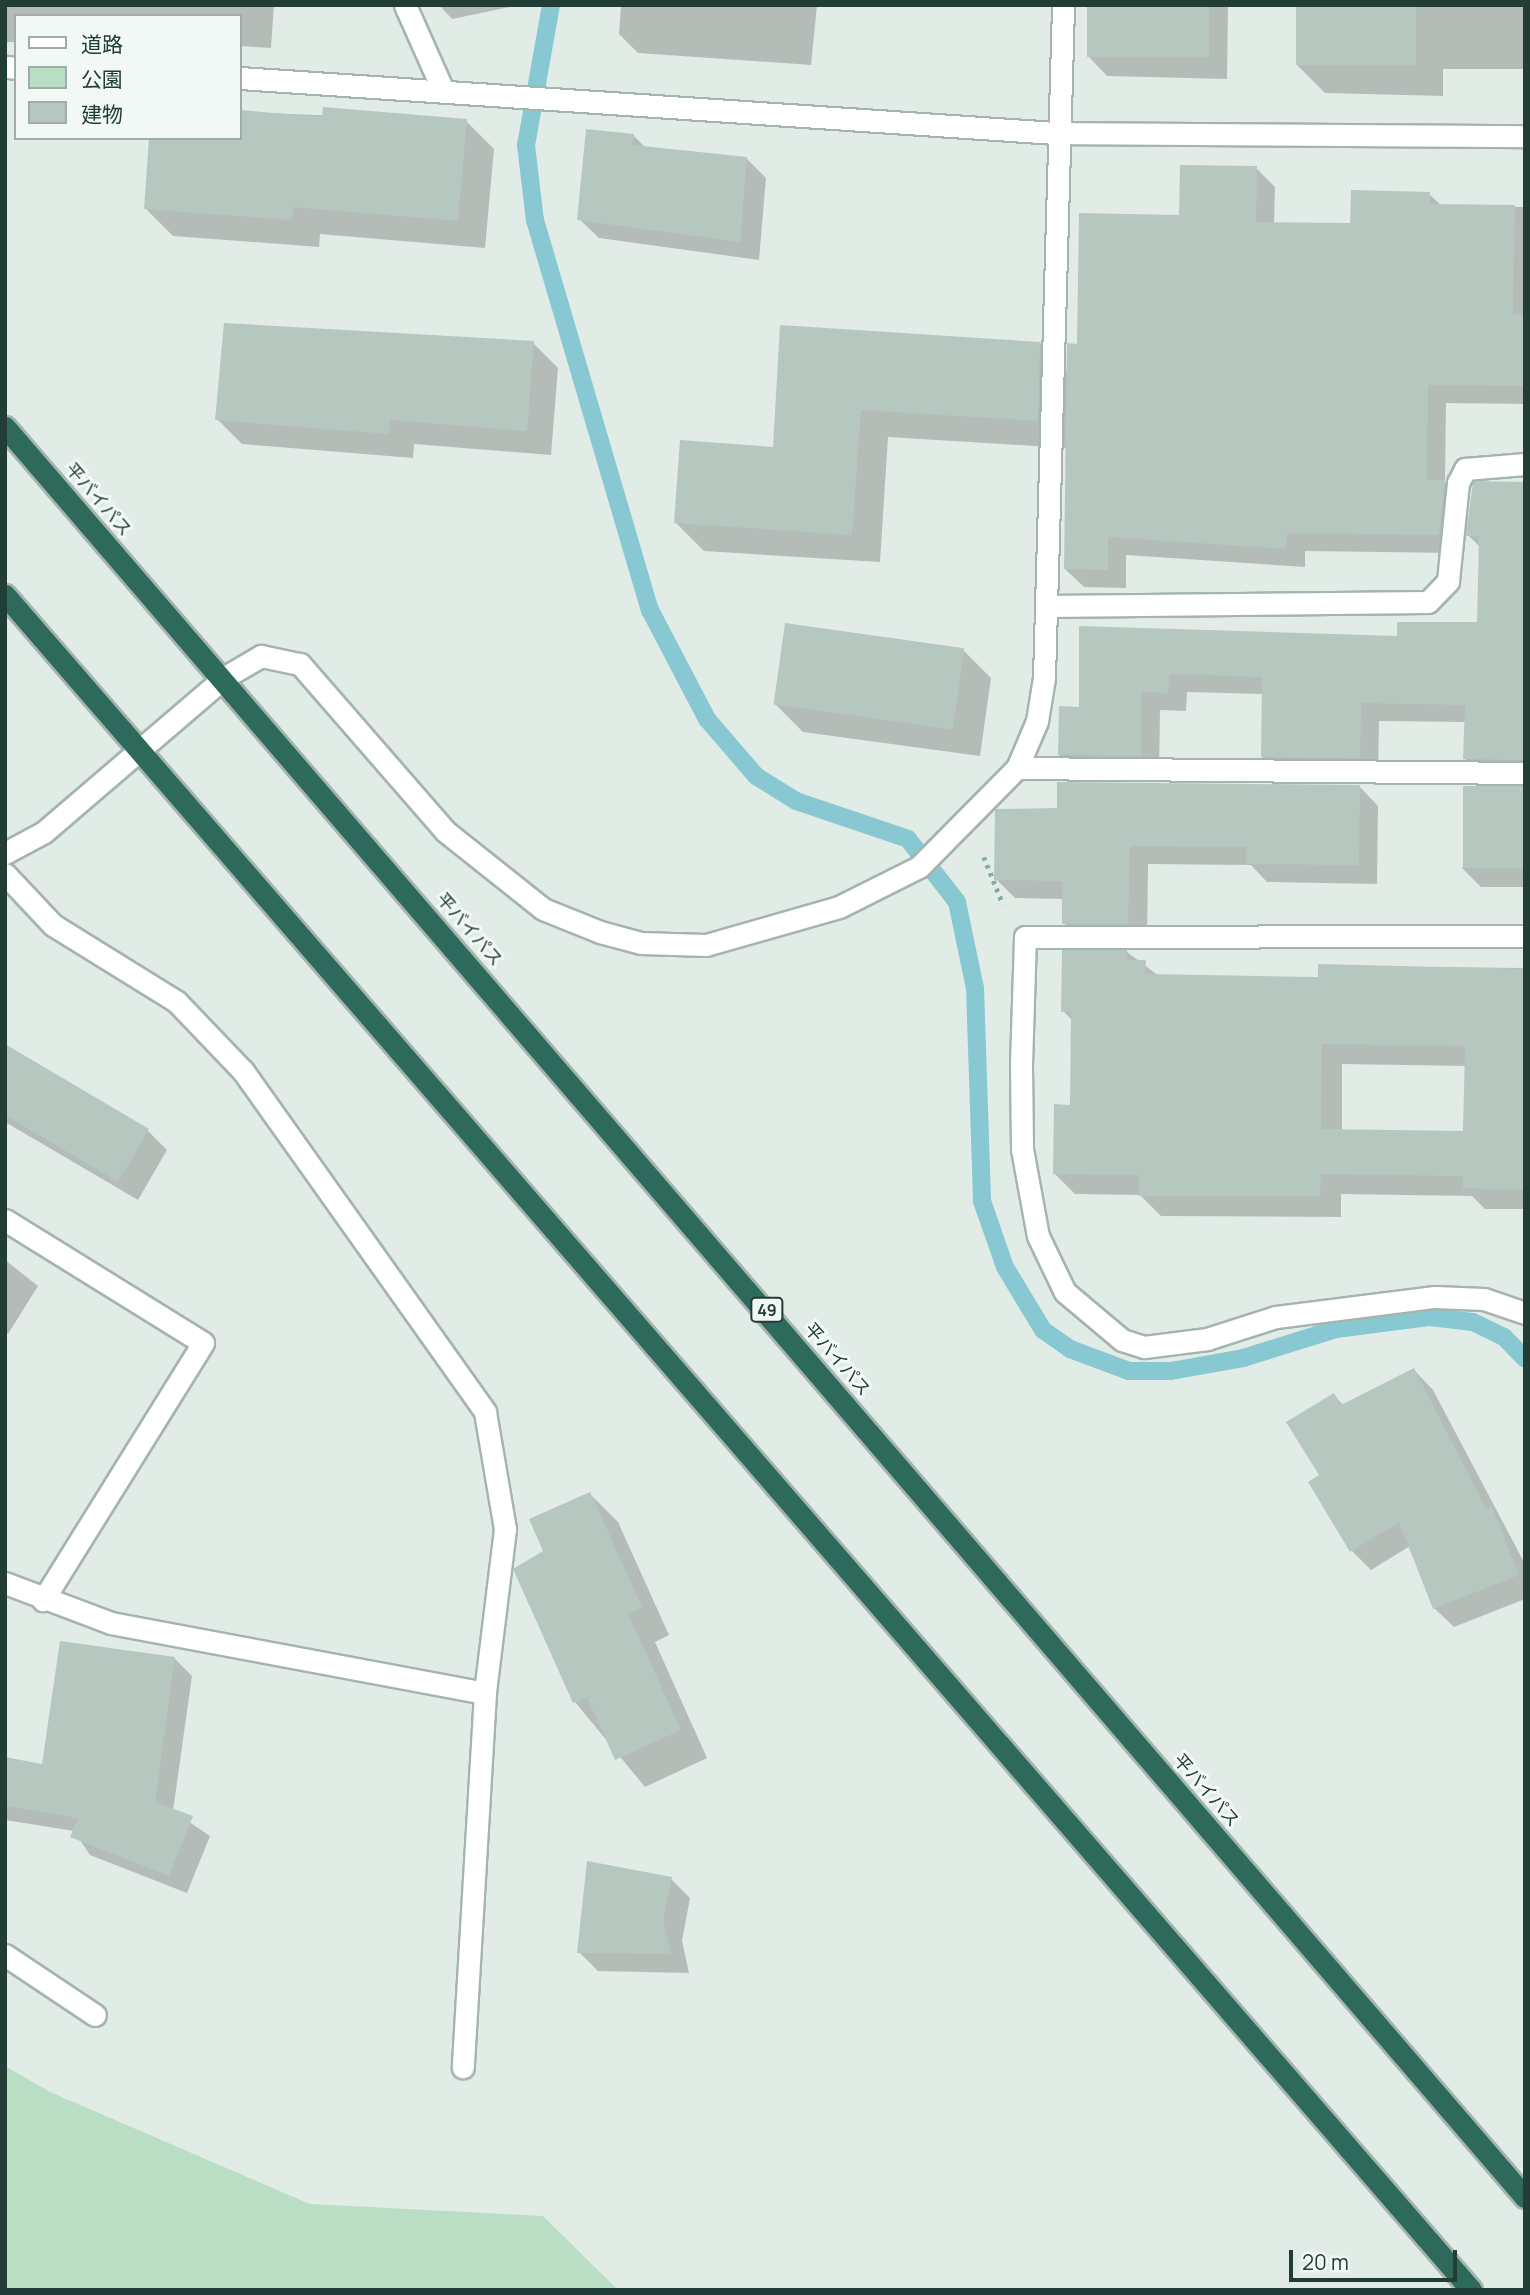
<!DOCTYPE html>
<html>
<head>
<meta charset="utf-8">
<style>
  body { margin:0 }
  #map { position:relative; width:1530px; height:2295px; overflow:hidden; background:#e1ece7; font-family:Manrope,"Noto Sans JP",sans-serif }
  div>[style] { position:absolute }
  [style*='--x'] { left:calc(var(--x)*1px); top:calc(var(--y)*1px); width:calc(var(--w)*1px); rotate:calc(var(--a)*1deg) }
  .green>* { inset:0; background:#badec3 }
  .shadow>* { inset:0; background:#0003 }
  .stream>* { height:18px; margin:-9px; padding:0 9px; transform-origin:9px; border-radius:9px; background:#88c8d2 }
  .building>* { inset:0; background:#b6c7c0; transform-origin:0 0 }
  .path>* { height:4.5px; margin-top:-2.25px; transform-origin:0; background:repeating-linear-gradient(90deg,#81b0a1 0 3.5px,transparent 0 8.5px) }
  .roads { filter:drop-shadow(2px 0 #a4b4ae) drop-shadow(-2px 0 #a4b4ae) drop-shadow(0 2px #a4b4ae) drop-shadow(0 -2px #a4b4ae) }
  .street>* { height:21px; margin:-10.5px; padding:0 10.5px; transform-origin:10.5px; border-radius:10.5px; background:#fff }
  .highway>* { height:21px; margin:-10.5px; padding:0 10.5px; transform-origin:10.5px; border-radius:10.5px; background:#2d6a5c }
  span { translate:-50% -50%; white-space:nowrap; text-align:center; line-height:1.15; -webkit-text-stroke:6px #f2f8f5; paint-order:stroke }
  .shield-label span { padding:2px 5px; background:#f2f8f5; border:2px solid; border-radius:5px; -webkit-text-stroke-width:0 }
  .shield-label { font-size:16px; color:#213d35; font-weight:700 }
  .street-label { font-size:18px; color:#213d35 }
  .frame { position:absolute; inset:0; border:7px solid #213d35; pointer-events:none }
  .legend { position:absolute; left:14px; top:14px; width:228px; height:126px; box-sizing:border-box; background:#f2f8f5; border:2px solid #9eada8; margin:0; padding:9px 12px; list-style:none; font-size:21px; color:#213d35 }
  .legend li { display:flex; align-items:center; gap:14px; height:35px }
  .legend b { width:35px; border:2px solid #9eada8 }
  .scale { position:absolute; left:1289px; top:2250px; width:168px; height:32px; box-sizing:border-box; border:4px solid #213d35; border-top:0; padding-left:9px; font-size:21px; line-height:24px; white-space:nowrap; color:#213d35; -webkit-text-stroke:5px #f2f8f5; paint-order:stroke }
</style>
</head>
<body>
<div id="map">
  <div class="green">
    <i style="clip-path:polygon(5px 2066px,50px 2092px,310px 2204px,543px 2216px,618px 2290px,5px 2290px)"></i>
  </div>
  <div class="shadow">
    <i style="clip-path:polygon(5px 5px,274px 5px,271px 48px,240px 46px,240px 16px,16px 16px,16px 42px,5px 42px)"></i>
    <i style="clip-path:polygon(439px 5px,519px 5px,452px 19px)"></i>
    <i style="clip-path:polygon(621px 5px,817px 5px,811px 65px,638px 53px,619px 34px)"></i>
    <i style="clip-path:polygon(1089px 5px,1228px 5px,1227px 79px,1107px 76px,1088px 56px)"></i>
    <i style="clip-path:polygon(1297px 5px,1525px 5px,1525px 69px,1443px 69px,1443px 96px,1325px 93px,1296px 64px)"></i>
    <i style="clip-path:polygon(240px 112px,466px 121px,494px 149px,485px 248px,320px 234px,319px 247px,173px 236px,145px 208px,240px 138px)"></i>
    <i style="clip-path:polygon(633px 135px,646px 148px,747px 159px,766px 178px,759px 260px,599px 238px,579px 219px)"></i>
    <i style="clip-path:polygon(1256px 168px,1275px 187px,1274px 224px,1352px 225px,1429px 194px,1442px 206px,1525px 207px,1525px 404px,1446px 403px,1445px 482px,1463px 500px,1458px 553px,1305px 551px,1305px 567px,1126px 555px,1126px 588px,1084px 587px,1065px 569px,1067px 448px,888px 437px,880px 562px,704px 551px,676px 523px,775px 449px,782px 327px,1040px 343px,1068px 372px,1079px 346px,1181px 216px)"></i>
    <i style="clip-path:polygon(533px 343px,558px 368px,551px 455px,414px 444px,413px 458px,242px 444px,217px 419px)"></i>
    <i style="clip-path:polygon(1525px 483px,1525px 779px,1484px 777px,1465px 759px,1466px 722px,1379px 721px,1378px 776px,1281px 775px,1262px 757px,1264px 694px,1187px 692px,1186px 711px,1160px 710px,1159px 774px,1078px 773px,1059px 755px,1080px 708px,1081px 627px,1398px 638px,1479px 624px,1481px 548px,1468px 535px)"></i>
    <i style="clip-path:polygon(963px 650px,991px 678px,980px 756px,803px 732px,775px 704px)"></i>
    <i style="clip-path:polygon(1359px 786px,1378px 806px,1377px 884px,1267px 882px,1251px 865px,1148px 864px,1147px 942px,1083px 942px,1064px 923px,1064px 899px,1015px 898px,996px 879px,1059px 809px)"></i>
    <i style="clip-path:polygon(1525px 787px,1525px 887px,1481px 887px,1462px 868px)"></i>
    <i style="clip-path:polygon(evenodd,1127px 952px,1159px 976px,1320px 978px,1320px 966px,1525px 968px,1525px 1209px,1485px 1209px,1472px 1196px,1341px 1194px,1341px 1217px,1161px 1216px,1140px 1195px,1075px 1194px,1054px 1173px,1072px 1106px,1073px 1021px,1063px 1011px,1127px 952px,1342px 1064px,1466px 1066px,1465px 1132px,1342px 1131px,1342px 1064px)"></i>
    <i style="clip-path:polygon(15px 1052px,148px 1131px,167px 1150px,138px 1200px,5px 1122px,5px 1069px)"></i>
    <i style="clip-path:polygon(5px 1260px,38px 1286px,8px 1334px,5px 1332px)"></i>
    <i style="clip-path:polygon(1414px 1370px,1433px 1390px,1525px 1564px,1525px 1599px,1454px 1627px,1434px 1608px,1410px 1546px,1371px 1570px,1352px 1551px,1321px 1475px,1334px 1395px,1344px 1406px)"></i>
    <i style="clip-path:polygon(590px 1494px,618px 1522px,669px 1635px,655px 1642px,707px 1758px,645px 1787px,575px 1702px,545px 1552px)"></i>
    <i style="clip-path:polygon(174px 1658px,192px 1676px,173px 1811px,210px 1836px,187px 1893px,90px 1855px,74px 1831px,5px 1820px,5px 1759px,44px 1766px)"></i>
    <i style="clip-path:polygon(671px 1879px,690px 1898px,682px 1941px,689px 1973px,598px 1971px,579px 1952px)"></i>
  </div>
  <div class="stream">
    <i style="--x:551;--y:5;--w:142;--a:100.1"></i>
    <i style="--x:526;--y:145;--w:76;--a:83.2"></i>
    <i style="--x:535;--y:220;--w:407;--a:73.6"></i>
    <i style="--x:650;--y:610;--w:123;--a:62.4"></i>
    <i style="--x:707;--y:719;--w:75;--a:49.3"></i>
    <i style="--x:756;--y:776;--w:47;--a:32"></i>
    <i style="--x:796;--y:801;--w:118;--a:18.7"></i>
    <i style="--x:908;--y:839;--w:80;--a:52.1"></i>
    <i style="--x:957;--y:902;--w:88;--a:78.2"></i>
    <i style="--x:975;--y:988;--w:213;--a:88.1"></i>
    <i style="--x:982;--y:1201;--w:70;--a:70.8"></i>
    <i style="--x:1005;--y:1267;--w:74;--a:58.9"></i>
    <i style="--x:1043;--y:1330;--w:33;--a:35"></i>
    <i style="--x:1070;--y:1349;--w:63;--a:20.4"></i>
    <i style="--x:1129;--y:1371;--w:42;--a:0"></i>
    <i style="--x:1171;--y:1371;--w:73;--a:-10.2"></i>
    <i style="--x:1243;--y:1358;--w:97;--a:-17.3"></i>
    <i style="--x:1336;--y:1329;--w:95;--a:-7.3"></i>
    <i style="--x:1430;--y:1317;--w:43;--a:6.6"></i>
    <i style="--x:1473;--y:1322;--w:34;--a:26"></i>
    <i style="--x:1504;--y:1337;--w:30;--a:46"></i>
  </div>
  <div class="building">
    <i style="left:1087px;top:5px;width:122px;height:52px"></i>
    <i style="left:1296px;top:5px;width:120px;height:60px"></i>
    <i style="clip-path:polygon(323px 107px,467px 119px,458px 221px,293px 207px,292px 220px,144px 209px,149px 138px,240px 138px,240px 110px,322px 117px)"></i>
    <i style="clip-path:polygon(586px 129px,634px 134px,633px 145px,747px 157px,740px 242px,577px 220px)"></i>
    <i style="clip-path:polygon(1180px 165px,1257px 166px,1256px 222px,1350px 223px,1351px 190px,1430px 192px,1430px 204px,1515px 205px,1513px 314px,1525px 315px,1525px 386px,1428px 385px,1427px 480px,1445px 480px,1439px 535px,1287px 533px,1286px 549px,1108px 537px,1108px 570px,1064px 569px,1067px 343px,1077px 344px,1079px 213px,1179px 215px)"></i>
    <i style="clip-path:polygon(224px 323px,534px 341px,527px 431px,390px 420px,389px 434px,215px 420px)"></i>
    <i style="clip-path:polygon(780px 325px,1040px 342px,1038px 421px,861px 410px,852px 535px,674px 523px,680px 440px,773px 447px)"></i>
    <i style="clip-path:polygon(1473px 481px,1525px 482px,1525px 760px,1463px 759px,1465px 705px,1361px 703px,1360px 758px,1261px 757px,1262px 677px,1169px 674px,1168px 693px,1141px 692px,1141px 756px,1058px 755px,1059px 706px,1079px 707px,1079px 626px,1397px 636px,1397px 622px,1477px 622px,1479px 536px,1466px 536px)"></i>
    <i style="left:785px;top:623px;width:181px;height:82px;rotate:8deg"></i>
    <i style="clip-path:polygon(1057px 782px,1360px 785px,1359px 865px,1246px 864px,1246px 847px,1130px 846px,1128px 924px,1062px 924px,1062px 881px,994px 880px,995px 809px,1057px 808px)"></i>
    <i style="left:1463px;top:786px;width:62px;height:82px"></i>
    <i style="clip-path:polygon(evenodd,1062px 950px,1127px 950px,1127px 960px,1146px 960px,1145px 974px,1318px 977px,1318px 964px,1525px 969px,1525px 1190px,1463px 1188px,1463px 1176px,1321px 1174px,1320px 1196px,1139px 1196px,1139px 1175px,1053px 1174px,1054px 1104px,1070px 1105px,1071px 1012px,1061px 1012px,1062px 950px,1322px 1044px,1465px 1046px,1463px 1131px,1321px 1129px,1322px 1044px)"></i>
    <i style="clip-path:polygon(5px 1044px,149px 1129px,118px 1182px,5px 1115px)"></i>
    <i style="clip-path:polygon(1414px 1368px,1486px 1509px,1492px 1507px,1519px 1575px,1433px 1609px,1399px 1522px,1350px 1552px,1308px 1482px,1319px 1475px,1286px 1422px,1334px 1393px,1341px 1405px)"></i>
    <i style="clip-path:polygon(590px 1492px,642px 1607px,628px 1614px,681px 1730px,615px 1760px,587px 1697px,573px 1703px,513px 1569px,543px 1551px,529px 1519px)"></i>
    <i style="clip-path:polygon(60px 1641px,175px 1657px,155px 1802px,193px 1816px,169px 1876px,70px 1837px,78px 1818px,5px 1806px,5px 1757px,42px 1764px)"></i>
    <i style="clip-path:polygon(587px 1861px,672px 1877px,663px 1920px,671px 1954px,577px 1953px)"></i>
  </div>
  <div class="path">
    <i style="--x:984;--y:857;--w:51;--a:68"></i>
  </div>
  <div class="roads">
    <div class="street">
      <i style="--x:405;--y:5;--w:91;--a:66"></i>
      <i style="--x:8;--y:67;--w:8;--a:7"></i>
      <i style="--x:240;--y:78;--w:818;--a:3.86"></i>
      <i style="--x:1056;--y:133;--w:469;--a:0.4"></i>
      <i style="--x:1046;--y:606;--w:382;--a:-0.6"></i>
      <i style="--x:1428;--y:602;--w:29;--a:-46"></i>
      <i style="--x:1448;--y:581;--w:99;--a:-84.2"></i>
      <i style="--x:1458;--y:483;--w:16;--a:-63"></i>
      <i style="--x:1465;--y:469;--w:60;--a:-4.8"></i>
      <i style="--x:1017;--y:768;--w:508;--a:0.56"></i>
      <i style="--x:5;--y:853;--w:44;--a:-28.3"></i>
      <i style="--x:44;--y:832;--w:238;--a:-40.6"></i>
      <i style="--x:225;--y:677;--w:42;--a:-30.3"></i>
      <i style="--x:261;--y:656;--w:40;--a:12"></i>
      <i style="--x:300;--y:664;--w:221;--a:49"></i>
      <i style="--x:445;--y:831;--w:125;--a:38.5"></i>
      <i style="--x:543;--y:909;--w:61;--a:22"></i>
      <i style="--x:600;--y:932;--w:42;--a:15"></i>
      <i style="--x:641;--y:943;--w:65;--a:1.8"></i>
      <i style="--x:706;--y:945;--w:138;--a:-15.9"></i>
      <i style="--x:839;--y:907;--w:89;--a:-26.6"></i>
      <i style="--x:919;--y:867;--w:139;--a:-45.3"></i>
      <i style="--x:1017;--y:768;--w:51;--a:-66.9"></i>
      <i style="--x:1037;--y:721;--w:44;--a:-80.8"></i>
      <i style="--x:1044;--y:678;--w:673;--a:-88.38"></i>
      <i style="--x:5;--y:874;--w:70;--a:46.7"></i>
      <i style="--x:53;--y:925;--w:146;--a:31.8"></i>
      <i style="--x:177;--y:1002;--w:95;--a:46.3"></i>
      <i style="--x:243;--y:1071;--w:418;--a:54.6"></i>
      <i style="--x:485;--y:1412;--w:119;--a:80.3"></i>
      <i style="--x:505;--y:1529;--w:165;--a:97"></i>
      <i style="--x:485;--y:1693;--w:375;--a:93.4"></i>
      <i style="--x:1525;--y:936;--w:500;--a:179.89"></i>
      <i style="--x:1025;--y:937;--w:129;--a:91.8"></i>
      <i style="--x:1021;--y:1066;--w:83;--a:89.3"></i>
      <i style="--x:1022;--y:1149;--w:88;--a:79.6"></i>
      <i style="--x:1038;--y:1236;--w:62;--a:64.3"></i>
      <i style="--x:1065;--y:1292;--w:75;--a:40.1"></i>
      <i style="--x:1122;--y:1340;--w:23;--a:18"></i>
      <i style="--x:1144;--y:1347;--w:64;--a:-7.2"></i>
      <i style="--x:1207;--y:1339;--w:72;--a:-17.7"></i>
      <i style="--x:1276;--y:1317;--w:160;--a:-7.2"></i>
      <i style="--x:1435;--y:1297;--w:49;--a:2.3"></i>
      <i style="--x:1484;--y:1299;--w:43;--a:18.9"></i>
      <i style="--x:5;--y:1220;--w:233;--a:31.8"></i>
      <i style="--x:203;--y:1343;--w:303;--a:121.9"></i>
      <i style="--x:5;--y:1583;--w:113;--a:20.7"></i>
      <i style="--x:111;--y:1623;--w:380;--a:10.6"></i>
      <i style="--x:5;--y:1955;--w:108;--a:33.7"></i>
    </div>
    <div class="highway">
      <i style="--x:5;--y:427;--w:2333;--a:49.35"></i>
      <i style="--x:5;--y:595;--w:2241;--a:49.14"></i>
    </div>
  </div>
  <div class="shield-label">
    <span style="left:767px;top:1310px">49</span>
  </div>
  <div class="street-label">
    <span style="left:99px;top:499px;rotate:49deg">平バイパス</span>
    <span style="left:470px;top:929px;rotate:49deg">平バイパス</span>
    <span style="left:838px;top:1359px;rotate:49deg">平バイパス</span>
    <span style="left:1207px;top:1790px;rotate:49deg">平バイパス</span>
  </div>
  <div class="frame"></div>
  <ul class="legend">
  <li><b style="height:9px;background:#fff"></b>道路</li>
  <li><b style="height:19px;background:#badec3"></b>公園</li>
  <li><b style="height:19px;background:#b6c7c0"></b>建物</li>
  </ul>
  <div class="scale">20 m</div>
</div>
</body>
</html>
